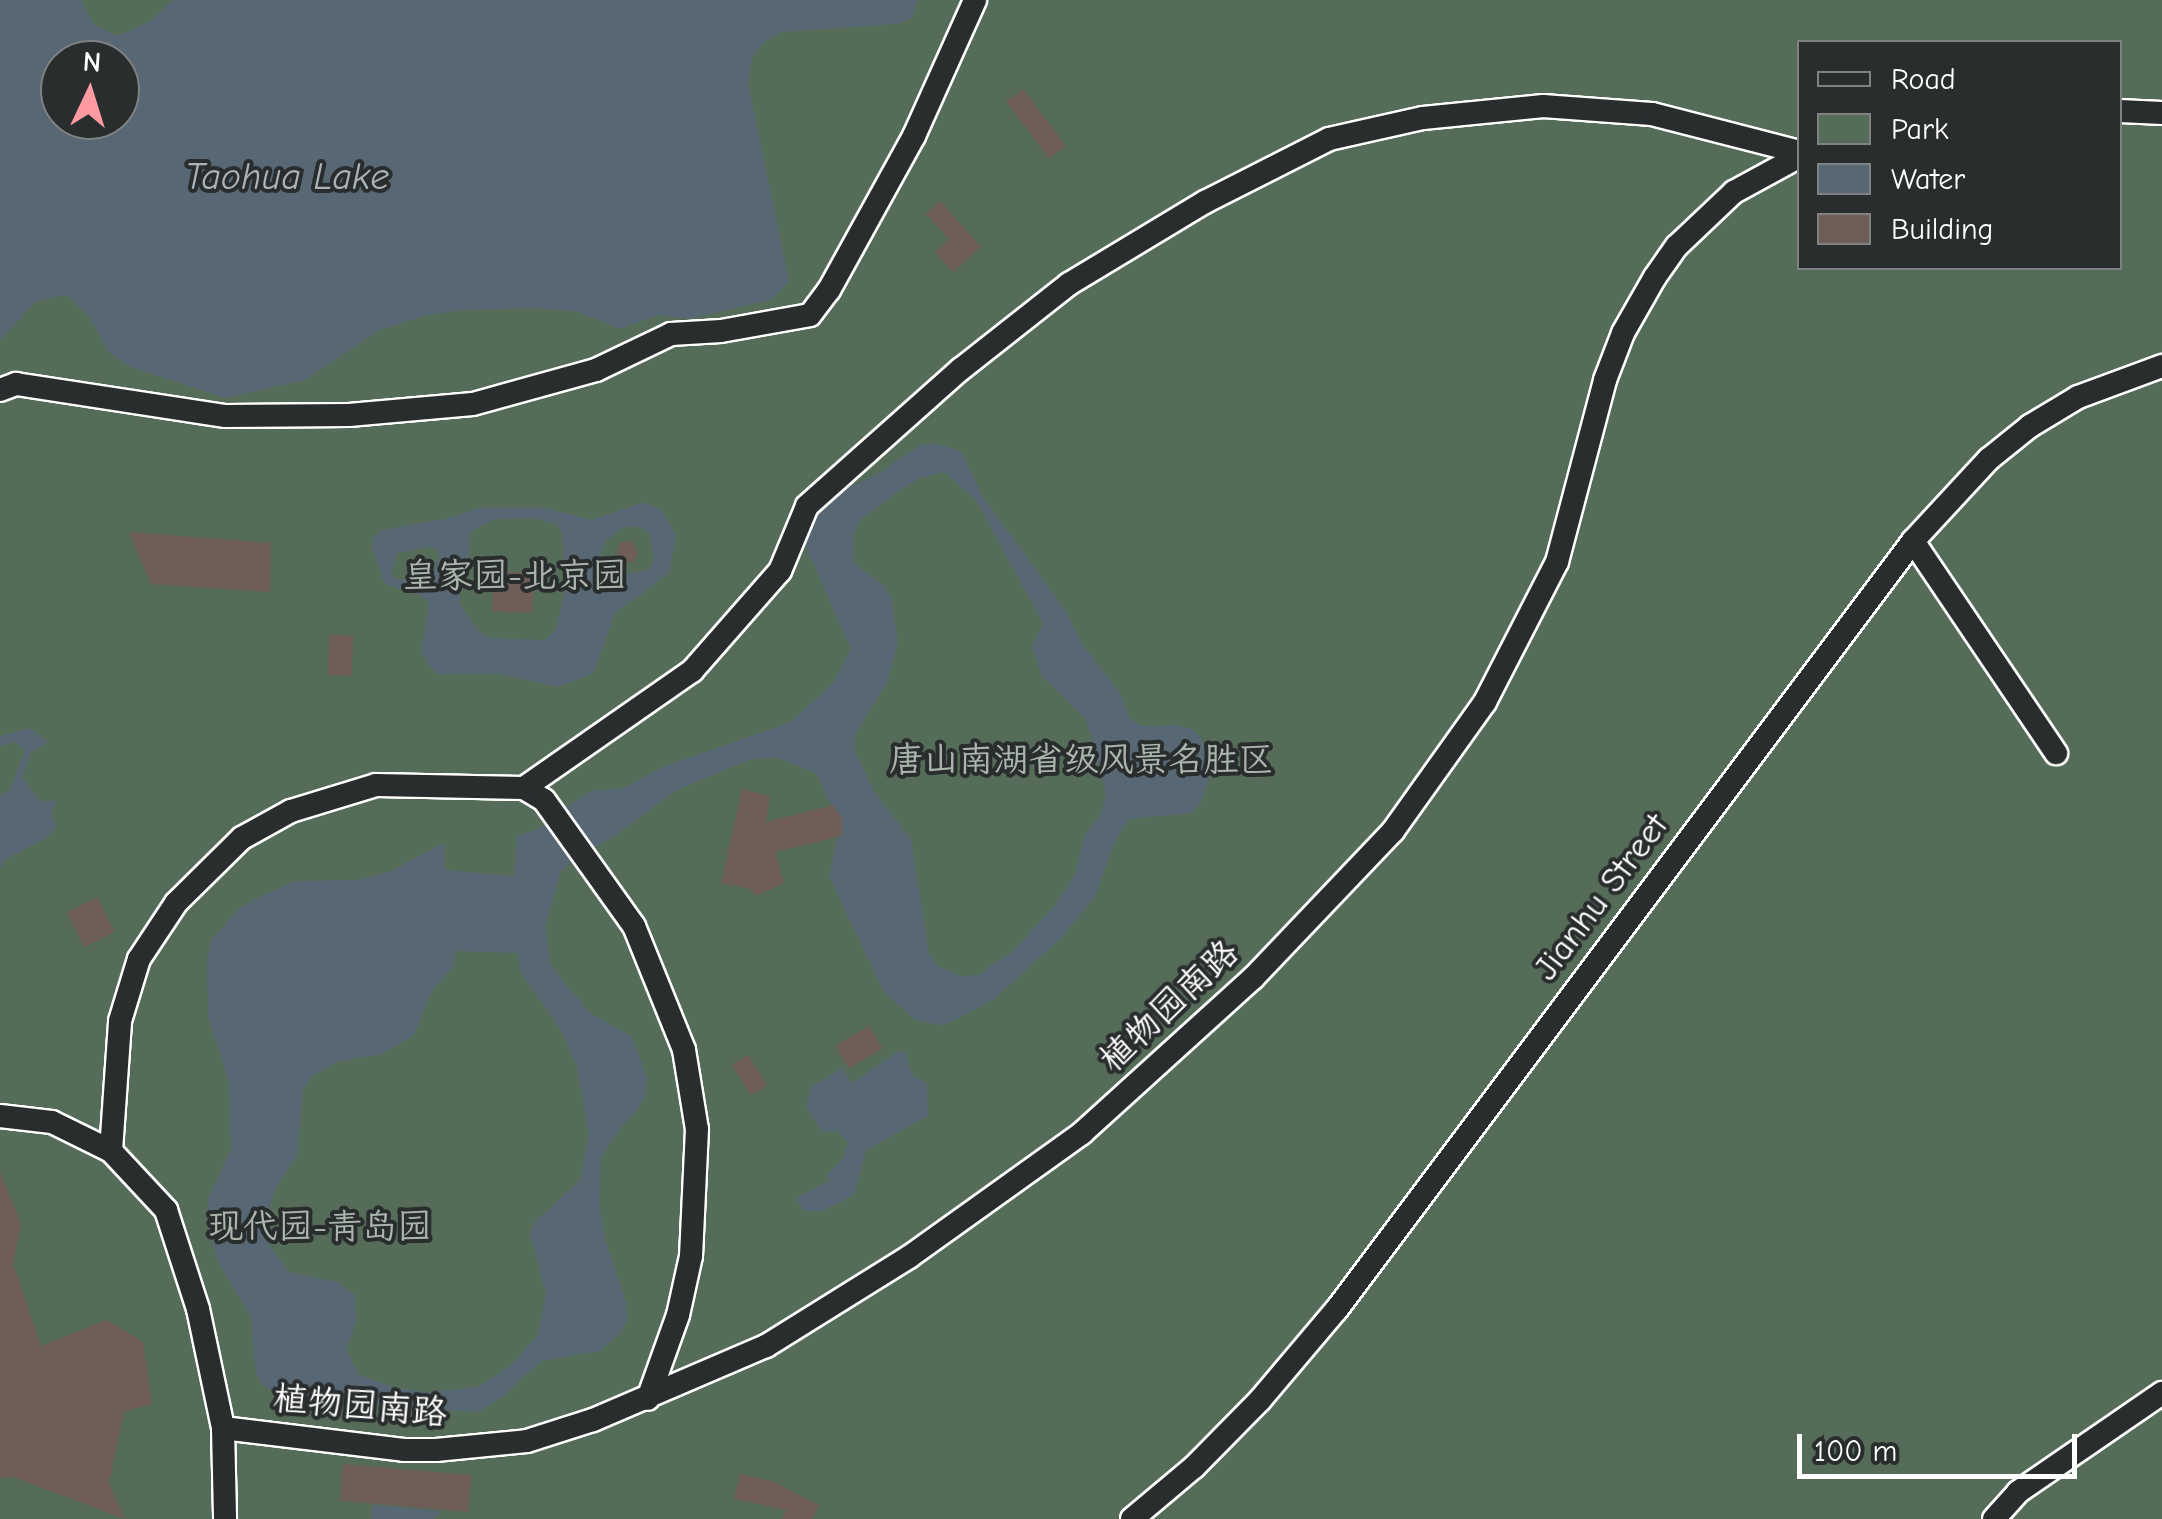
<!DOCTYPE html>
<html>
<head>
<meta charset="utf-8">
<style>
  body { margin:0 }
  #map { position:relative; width:2162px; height:1519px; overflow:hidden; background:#2a2d2e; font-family:"Comic Neue","LXGW WenKai TC",sans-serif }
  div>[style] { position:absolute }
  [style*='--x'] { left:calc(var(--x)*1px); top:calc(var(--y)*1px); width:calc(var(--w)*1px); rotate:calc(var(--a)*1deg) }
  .green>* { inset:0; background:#556c58 }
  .water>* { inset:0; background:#576774 }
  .building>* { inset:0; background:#6f5d58; transform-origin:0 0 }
  .roads { filter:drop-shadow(2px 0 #fff) drop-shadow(-2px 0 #fff) drop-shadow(0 2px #fff) drop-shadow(0 -2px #fff) }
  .minor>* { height:22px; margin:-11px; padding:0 11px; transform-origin:11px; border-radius:11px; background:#2a2d2e }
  span { translate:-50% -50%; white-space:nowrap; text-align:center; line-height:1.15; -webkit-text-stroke:8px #2a2d2e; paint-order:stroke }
  .park-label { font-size:35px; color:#aab6ac }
  .street-label { font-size:35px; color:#fff }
  .water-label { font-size:38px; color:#abb3ba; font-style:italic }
  .legend { position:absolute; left:1797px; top:40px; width:325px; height:230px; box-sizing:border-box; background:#2a2d2e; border:2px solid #7f8182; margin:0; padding:12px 18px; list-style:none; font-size:30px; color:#fff }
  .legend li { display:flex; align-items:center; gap:20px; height:50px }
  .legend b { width:50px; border:2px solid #7f8182 }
  .north { position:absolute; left:40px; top:40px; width:100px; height:100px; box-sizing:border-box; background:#2a2d2e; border:2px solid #7f8182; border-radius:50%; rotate:4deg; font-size:28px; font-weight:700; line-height:40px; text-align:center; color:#fff }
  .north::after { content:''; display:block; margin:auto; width:35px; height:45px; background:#ff9aa2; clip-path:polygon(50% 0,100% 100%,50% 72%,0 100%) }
  .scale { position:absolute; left:1797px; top:1434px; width:280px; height:45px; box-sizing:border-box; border:5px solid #fff; border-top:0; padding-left:12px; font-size:30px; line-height:35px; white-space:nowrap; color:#fff; -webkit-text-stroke:8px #2a2d2e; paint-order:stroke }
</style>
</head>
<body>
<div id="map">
  <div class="green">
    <i style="clip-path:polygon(evenodd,0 0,2162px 0,2162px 1519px,0 1519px,0 0,1800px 42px,2120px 42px,2120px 268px,1800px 268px,1800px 42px,0 0,60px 60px,120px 60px,120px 120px,60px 120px,60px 60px)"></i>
  </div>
  <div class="water">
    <i style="clip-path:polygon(evenodd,0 0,81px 0,94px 25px,117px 36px,149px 22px,174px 0,917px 0,912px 18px,897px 24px,781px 32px,763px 43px,752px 58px,748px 83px,789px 281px,771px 300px,688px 319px,658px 315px,619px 329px,579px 312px,537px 308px,461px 310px,424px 316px,380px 330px,305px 380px,226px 398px,130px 367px,109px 352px,88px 315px,66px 295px,37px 301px,0 339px,0 0,60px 60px,120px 60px,120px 120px,60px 120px,60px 60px)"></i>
    <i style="clip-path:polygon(evenodd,934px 443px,961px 451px,983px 497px,1065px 610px,1084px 647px,1120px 693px,1130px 718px,1141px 726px,1178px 725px,1194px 730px,1202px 741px,1209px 778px,1201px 802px,1192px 813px,1129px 819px,1115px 841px,1095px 896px,1063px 936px,993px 1000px,943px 1026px,913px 1019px,883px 990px,829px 876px,838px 834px,836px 816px,816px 773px,778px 758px,751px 759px,677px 790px,610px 839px,571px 861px,560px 873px,545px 928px,550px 962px,561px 979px,590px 1013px,632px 1037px,647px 1078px,646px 1094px,635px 1114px,622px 1125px,601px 1158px,599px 1205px,606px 1242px,626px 1302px,627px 1321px,618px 1335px,600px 1351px,541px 1361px,502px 1397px,478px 1412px,382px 1407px,341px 1398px,281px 1395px,264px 1387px,256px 1374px,251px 1317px,219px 1264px,207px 1224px,208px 1199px,231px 1149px,229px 1082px,208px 1016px,207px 959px,212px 939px,240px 908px,261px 896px,296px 881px,358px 880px,389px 872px,444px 843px,445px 870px,514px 876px,517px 836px,538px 829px,590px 791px,624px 788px,660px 768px,791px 722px,833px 683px,851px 649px,806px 547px,802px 529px,811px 504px,876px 475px,920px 445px,934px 443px,944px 472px,976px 500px,1043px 623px,1032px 647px,1042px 676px,1086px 719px,1106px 794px,1101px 814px,1085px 835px,1075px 874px,1057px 903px,1013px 951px,978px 975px,961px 976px,937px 966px,929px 953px,911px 840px,874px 792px,855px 751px,855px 734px,887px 683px,898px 642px,891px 599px,885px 587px,854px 563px,853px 537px,858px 522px,895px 494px,917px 479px,944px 472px,934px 443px,456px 951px,518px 953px,520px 971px,559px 1027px,577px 1066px,589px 1135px,580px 1180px,535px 1222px,530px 1233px,546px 1294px,538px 1335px,510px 1366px,478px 1387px,427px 1392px,395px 1388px,358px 1374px,346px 1349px,356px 1322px,355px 1296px,338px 1282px,289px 1272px,268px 1243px,265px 1228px,274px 1191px,297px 1155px,303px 1091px,310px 1078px,336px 1062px,382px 1054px,413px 1036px,433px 989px,453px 967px,456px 951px)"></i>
    <i style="clip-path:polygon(evenodd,644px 502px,662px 510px,676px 536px,669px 573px,615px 613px,594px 673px,558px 687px,499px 674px,436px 674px,421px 653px,429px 603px,422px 596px,385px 584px,372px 549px,373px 537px,382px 530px,454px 517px,478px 508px,546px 508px,591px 520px,644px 502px,534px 518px,557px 524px,563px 537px,564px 595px,556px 629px,545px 640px,489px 638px,478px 631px,460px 604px,459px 581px,468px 569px,470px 532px,494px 519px,534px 518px,644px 502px,624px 527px,641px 527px,650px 535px,654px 560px,648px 570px,611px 577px,600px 556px,605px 541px,624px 527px,644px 502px,430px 547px,438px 549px,439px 556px,433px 573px,397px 580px,391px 575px,397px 553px,430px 547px)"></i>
    <i style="clip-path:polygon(30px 728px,48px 742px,31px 752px,22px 778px,40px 801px,58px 801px,51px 811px,56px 828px,45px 839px,4px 860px,0 869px,0 795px,10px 789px,25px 750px,16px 742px,0 746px,0 736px)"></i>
    <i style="clip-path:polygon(899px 1051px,906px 1054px,912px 1075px,927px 1083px,928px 1116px,866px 1150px,854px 1195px,822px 1211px,804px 1211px,796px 1198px,830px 1180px,827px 1175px,842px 1160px,848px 1143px,838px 1131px,822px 1132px,806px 1107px,811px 1087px,842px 1068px,852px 1083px)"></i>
    <i style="clip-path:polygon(372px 1505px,441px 1511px,434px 1519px,371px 1519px)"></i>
  </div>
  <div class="building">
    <i style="left:1023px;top:89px;width:71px;height:21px;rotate:53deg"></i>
    <i style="clip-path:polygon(940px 201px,981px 247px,953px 272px,935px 252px,949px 239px,926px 214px)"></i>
    <i style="clip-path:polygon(129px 532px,271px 543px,270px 592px,151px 584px)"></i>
    <i style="clip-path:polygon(622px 542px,633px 542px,638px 553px,634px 562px,620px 561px,616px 552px)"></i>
    <i style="left:494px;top:571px;width:40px;height:40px;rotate:3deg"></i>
    <i style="left:329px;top:635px;width:24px;height:40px;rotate:2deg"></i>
    <i style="clip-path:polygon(742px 789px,770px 796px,766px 822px,833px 805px,842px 818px,842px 836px,775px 852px,784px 883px,755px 896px,751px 889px,721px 883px)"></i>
    <i style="left:97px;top:897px;width:39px;height:34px;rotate:63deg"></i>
    <i style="left:869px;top:1026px;width:26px;height:39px;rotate:59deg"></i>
    <i style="left:748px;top:1055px;width:36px;height:19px;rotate:58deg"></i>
    <i style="clip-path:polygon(0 1172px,21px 1224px,13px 1264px,41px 1346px,107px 1320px,143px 1342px,152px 1404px,124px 1412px,109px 1483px,125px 1519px,13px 1477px,0 1478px)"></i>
    <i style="left:343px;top:1464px;width:129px;height:37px;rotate:5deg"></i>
    <i style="clip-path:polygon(740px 1474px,772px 1481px,819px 1505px,812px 1519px,782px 1519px,786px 1510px,734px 1499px)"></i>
  </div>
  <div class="roads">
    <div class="minor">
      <i style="--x:2120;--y:111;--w:42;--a:2.7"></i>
      <i style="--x:0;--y:390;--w:17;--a:-21"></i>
      <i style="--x:16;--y:384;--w:212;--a:8.7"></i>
      <i style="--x:226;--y:416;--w:123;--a:-0.5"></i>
      <i style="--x:349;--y:415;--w:124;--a:-5.1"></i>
      <i style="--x:473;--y:404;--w:128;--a:-15.5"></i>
      <i style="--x:596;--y:370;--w:83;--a:-25.6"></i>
      <i style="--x:671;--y:334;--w:50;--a:-3.4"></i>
      <i style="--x:721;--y:331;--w:90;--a:-10.2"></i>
      <i style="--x:810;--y:315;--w:31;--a:-53"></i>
      <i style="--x:829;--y:290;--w:176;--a:-61.1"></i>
      <i style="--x:914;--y:136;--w:149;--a:-65.8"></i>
      <i style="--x:1913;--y:541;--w:256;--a:56"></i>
      <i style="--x:524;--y:788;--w:23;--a:31"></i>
      <i style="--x:544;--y:800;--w:155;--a:54.5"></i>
      <i style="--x:634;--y:926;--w:134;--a:68"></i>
      <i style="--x:684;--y:1050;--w:80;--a:80.7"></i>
      <i style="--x:697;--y:1129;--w:127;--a:92.7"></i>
      <i style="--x:691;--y:1256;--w:60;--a:102.4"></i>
      <i style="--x:678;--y:1315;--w:89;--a:109.7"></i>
      <i style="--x:0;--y:1116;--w:52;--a:6.6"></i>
      <i style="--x:52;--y:1122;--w:66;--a:26.2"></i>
      <i style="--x:111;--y:1151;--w:81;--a:47"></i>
      <i style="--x:166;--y:1210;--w:104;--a:72.1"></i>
      <i style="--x:198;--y:1309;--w:122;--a:78.1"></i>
      <i style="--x:223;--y:1428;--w:91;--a:88.7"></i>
      <i style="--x:111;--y:1151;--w:130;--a:-86"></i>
      <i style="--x:120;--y:1021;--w:65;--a:-73"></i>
      <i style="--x:139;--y:959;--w:67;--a:-56.5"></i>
      <i style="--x:176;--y:903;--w:93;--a:-44.6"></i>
      <i style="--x:242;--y:838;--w:56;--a:-28.9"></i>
      <i style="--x:291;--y:811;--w:89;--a:-17"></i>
      <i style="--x:376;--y:785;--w:148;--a:1.2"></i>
      <i style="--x:524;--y:788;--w:205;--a:-34.9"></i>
      <i style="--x:692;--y:671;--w:133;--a:-48.7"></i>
      <i style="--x:780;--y:571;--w:70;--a:-67.4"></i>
      <i style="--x:807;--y:506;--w:206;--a:-41.7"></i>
      <i style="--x:961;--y:369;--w:137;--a:-38.2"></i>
      <i style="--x:1069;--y:284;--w:159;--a:-31.1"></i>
      <i style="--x:1205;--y:202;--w:139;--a:-26.9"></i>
      <i style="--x:1329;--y:139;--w:96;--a:-12.6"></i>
      <i style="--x:1423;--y:118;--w:121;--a:-5.7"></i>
      <i style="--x:1543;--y:106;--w:109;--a:4.2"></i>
      <i style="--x:1652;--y:114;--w:153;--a:14.4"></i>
      <i style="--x:223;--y:1428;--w:182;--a:6.9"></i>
      <i style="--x:404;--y:1450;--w:32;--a:0"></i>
      <i style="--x:436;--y:1450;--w:91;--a:-5.6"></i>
      <i style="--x:527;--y:1441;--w:69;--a:-17.7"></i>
      <i style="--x:593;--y:1420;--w:188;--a:-23.2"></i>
      <i style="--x:766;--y:1346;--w:168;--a:-31.9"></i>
      <i style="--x:909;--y:1257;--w:213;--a:-35.6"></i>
      <i style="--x:1082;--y:1133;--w:231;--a:-42.2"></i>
      <i style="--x:1253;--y:978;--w:203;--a:-46.4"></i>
      <i style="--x:1393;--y:831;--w:158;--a:-54.5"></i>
      <i style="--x:1485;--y:702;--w:157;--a:-62.8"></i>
      <i style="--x:1557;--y:562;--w:188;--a:-75.2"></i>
      <i style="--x:1605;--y:380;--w:50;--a:-69"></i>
      <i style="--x:1623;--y:333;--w:64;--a:-60.3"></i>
      <i style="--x:1655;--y:277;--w:38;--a:-55"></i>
      <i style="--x:1677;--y:246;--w:79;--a:-43.5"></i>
      <i style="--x:1734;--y:192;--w:75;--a:-28.6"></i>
      <i style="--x:1132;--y:1519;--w:81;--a:-40"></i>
      <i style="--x:1194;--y:1467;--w:94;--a:-45.4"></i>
      <i style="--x:1260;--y:1400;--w:119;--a:-49.8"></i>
      <i style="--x:1337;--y:1309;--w:960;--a:-53.13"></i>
      <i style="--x:1913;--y:541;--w:112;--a:-47.2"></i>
      <i style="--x:1989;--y:459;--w:53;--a:-38.8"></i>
      <i style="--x:2030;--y:426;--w:56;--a:-31.1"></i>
      <i style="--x:2078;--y:397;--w:90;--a:-20.3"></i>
      <i style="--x:1994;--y:1519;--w:36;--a:-48"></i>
      <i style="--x:2018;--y:1492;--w:175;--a:-34.5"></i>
    </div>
  </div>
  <div class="park-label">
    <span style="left:515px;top:576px">皇家园-北京园</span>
    <span style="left:1081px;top:760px">唐山南湖省级风景名胜区</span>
    <span style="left:320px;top:1227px">现代园-青岛园</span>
  </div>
  <div class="street-label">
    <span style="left:1601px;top:897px;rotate:-53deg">Jianhu Street</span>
    <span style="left:1169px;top:1006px;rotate:-43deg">植物园南路</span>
    <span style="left:360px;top:1406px;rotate:5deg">植物园南路</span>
  </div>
  <div class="water-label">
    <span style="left:287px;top:178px">Taohua Lake</span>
  </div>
  <ul class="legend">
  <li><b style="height:12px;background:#2a2d2e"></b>Road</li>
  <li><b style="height:28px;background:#556c58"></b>Park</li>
  <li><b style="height:28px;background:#576774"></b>Water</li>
  <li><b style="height:28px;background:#6f5d58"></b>Building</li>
  </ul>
  <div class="north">N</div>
  <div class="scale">100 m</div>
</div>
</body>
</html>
